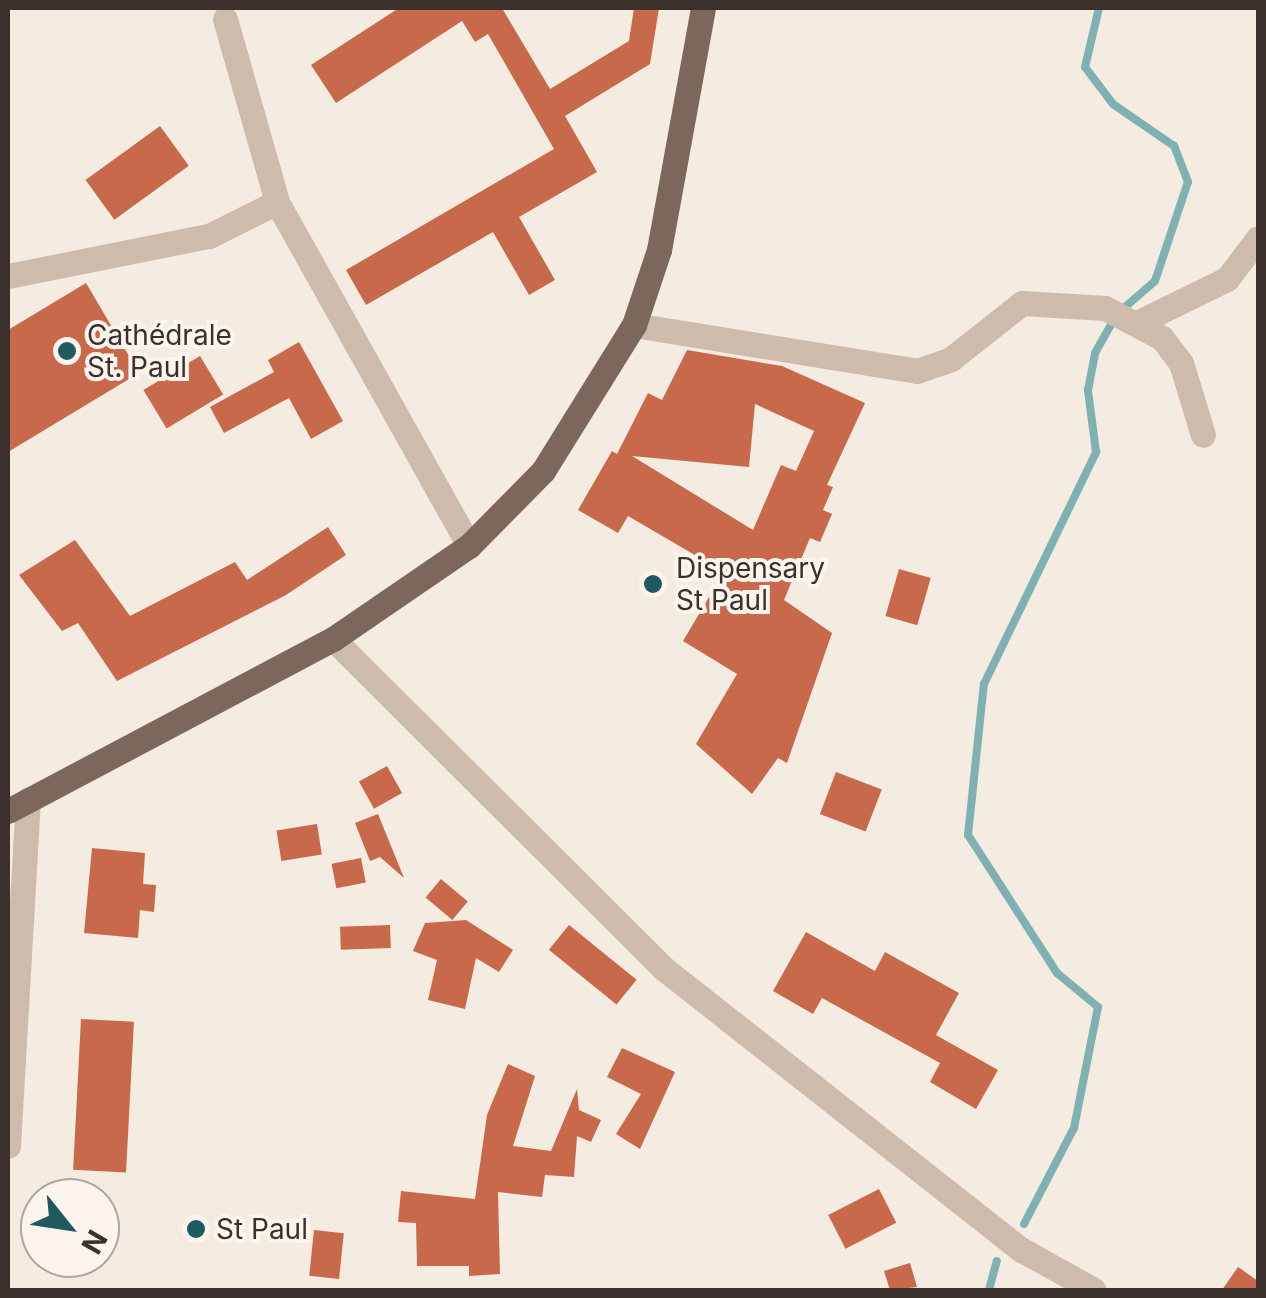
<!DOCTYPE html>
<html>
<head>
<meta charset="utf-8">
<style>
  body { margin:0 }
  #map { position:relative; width:1266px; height:1298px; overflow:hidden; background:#f4ebe1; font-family:Inter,sans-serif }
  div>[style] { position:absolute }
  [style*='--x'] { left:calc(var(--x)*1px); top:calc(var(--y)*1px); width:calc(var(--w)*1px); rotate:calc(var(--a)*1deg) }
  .stream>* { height:8px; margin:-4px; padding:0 4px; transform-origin:4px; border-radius:4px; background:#7fb0b2 }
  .building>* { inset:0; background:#c8694b; transform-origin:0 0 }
  .minor>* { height:25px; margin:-12.5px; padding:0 12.5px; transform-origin:12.5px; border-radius:12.5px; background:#cdbbac }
  .major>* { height:25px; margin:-12.5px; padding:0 12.5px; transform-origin:12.5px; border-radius:12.5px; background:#7d675c }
  .dots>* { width:28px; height:28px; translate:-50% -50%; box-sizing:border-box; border:5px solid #fbf5ee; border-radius:50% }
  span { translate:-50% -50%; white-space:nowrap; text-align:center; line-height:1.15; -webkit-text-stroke:8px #fbf5ee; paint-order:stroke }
  .poi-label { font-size:28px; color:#3b302b }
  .left { translate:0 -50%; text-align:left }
  .frame { position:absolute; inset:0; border:10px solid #3b302b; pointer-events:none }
  .north { position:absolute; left:20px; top:1178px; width:100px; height:100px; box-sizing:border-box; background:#fbf5ee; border:2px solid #aea6a0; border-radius:50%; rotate:120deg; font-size:28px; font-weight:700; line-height:40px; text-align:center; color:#3b302b }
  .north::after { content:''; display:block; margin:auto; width:35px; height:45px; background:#1f5a5e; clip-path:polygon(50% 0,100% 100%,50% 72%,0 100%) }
</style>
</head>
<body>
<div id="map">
  <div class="stream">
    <i style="--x:1024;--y:1224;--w:108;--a:-62.5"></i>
    <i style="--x:1074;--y:1128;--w:123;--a:-78.8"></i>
    <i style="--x:1098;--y:1007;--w:53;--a:-140.3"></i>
    <i style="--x:1057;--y:973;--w:164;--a:-122.8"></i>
    <i style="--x:968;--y:835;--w:152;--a:-84"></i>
    <i style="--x:984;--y:684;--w:258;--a:-64.2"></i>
    <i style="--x:1096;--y:452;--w:63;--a:-97.4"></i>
    <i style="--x:1088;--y:390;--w:38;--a:-79"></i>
    <i style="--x:1095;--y:353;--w:45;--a:-60.6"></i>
    <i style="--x:1117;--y:314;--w:50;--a:-41"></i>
    <i style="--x:1155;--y:281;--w:104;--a:-71.6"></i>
    <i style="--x:1188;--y:182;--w:39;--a:-111"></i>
    <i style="--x:1174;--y:146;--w:74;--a:-145.5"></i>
    <i style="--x:1113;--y:104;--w:46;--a:-127.1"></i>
    <i style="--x:1085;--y:67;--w:61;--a:-76.7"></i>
    <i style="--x:989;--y:1290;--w:30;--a:-75"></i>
  </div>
  <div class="building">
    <i style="clip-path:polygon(399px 8px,502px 8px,550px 89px,629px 41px,634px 8px,659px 8px,650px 64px,565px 116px,597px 172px,519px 217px,555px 280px,529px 295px,493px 232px,366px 305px,346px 270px,554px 149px,488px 34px,475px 42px,462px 21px,336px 103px,311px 65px)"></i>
    <i style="left:160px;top:126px;width:49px;height:92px;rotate:54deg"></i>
    <i style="clip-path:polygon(86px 283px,139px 373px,8px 452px,8px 330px)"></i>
    <i style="clip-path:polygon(299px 342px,343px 421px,311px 439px,289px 398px,224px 433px,210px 407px,274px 372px,268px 360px)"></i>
    <i style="clip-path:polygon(evenodd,687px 350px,782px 366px,865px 403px,827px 485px,833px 487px,823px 510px,832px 514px,820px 542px,810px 538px,784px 600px,832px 633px,787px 763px,778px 758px,752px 794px,696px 744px,737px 674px,683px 641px,724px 572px,628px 516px,618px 533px,578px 510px,612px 451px,617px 454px,648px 393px,662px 400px,687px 350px,755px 404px,814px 431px,796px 471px,781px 465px,753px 530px,632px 456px,749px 467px,755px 404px)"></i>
    <i style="left:200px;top:356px;width:45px;height:66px;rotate:59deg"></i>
    <i style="clip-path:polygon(328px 527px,346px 555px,286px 595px,117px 681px,78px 623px,62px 631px,19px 575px,75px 540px,130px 616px,235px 562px,247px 580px)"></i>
    <i style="left:899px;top:569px;width:33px;height:49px;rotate:16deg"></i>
    <i style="left:387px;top:766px;width:31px;height:32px;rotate:61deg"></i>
    <i style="left:836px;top:772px;width:49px;height:45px;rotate:21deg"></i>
    <i style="clip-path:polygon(378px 814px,404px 878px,380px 857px,370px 861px,355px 823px)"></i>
    <i style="left:317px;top:824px;width:31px;height:41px;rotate:81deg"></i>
    <i style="clip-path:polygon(92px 848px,145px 853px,143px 884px,156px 885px,154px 912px,140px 910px,138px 938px,84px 933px)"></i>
    <i style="left:361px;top:858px;width:25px;height:30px;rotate:79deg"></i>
    <i style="left:441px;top:879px;width:35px;height:24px;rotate:40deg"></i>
    <i style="clip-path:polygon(466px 920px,513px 950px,499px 972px,476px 958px,465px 1009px,428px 1000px,437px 960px,413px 951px,425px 923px)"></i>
    <i style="left:390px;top:925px;width:23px;height:50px;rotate:88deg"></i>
    <i style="left:569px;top:925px;width:87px;height:32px;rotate:39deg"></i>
    <i style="clip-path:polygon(806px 932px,875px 971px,885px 952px,959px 993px,936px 1035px,998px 1070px,976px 1109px,930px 1082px,940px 1063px,822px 998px,813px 1014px,773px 991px)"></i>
    <i style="left:81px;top:1019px;width:53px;height:151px;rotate:3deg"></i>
    <i style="clip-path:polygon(622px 1048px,675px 1072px,640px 1149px,616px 1134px,641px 1094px,607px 1077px)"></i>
    <i style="clip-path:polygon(508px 1064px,535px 1076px,513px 1146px,551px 1151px,577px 1089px,579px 1110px,601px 1120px,591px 1142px,577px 1136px,574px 1177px,545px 1175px,542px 1197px,498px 1192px,500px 1274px,469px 1276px,469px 1266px,417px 1266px,416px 1223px,398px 1222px,401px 1191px,475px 1199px,487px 1115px)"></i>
    <i style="left:879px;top:1189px;width:38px;height:57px;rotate:63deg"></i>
    <i style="left:314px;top:1230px;width:30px;height:46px;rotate:6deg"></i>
    <i style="clip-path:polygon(910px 1263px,917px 1287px,890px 1290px,884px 1271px)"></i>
    <i style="clip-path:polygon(1238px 1267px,1258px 1281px,1258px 1290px,1222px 1290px)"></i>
  </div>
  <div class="minor">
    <i style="--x:225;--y:19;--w:190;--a:74.1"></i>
    <i style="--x:277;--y:202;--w:394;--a:60.8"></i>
    <i style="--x:8;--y:276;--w:205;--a:-11.3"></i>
    <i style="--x:209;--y:236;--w:76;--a:-26.6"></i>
    <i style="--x:1137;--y:323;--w:100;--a:-26.1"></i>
    <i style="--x:1227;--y:279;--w:51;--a:-52.9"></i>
    <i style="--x:634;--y:325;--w:287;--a:9.2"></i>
    <i style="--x:917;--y:371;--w:36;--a:-19"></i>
    <i style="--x:951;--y:359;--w:90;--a:-38.3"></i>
    <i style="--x:1022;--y:303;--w:83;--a:3.4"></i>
    <i style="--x:1105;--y:308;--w:64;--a:27.8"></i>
    <i style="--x:1162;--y:338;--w:31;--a:53"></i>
    <i style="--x:1181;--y:363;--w:75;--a:73"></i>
    <i style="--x:333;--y:639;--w:466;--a:44.9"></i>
    <i style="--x:663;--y:968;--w:457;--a:38.2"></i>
    <i style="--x:1022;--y:1250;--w:82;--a:29.1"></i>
    <i style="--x:8;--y:1146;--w:347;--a:-86.7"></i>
  </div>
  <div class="major">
    <i style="--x:8;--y:811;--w:368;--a:-27.9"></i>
    <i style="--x:333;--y:639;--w:165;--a:-34.4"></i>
    <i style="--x:469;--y:546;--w:105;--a:-45.4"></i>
    <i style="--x:543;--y:471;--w:172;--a:-58.1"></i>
    <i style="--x:634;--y:325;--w:79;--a:-71.6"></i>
    <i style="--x:659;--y:250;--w:246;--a:-79.7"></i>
  </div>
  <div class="dots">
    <i style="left:67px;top:351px;background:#1f5a5e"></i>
    <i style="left:653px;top:584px;background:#1f5a5e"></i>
    <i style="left:196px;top:1229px;background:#1f5a5e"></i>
  </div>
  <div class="poi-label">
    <span class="left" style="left:87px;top:351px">Cathédrale<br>St. Paul</span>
    <span class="left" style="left:676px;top:584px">Dispensary<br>St Paul</span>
    <span class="left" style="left:216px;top:1229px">St Paul</span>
  </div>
  <div class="frame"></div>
  <div class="north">N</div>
</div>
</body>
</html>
